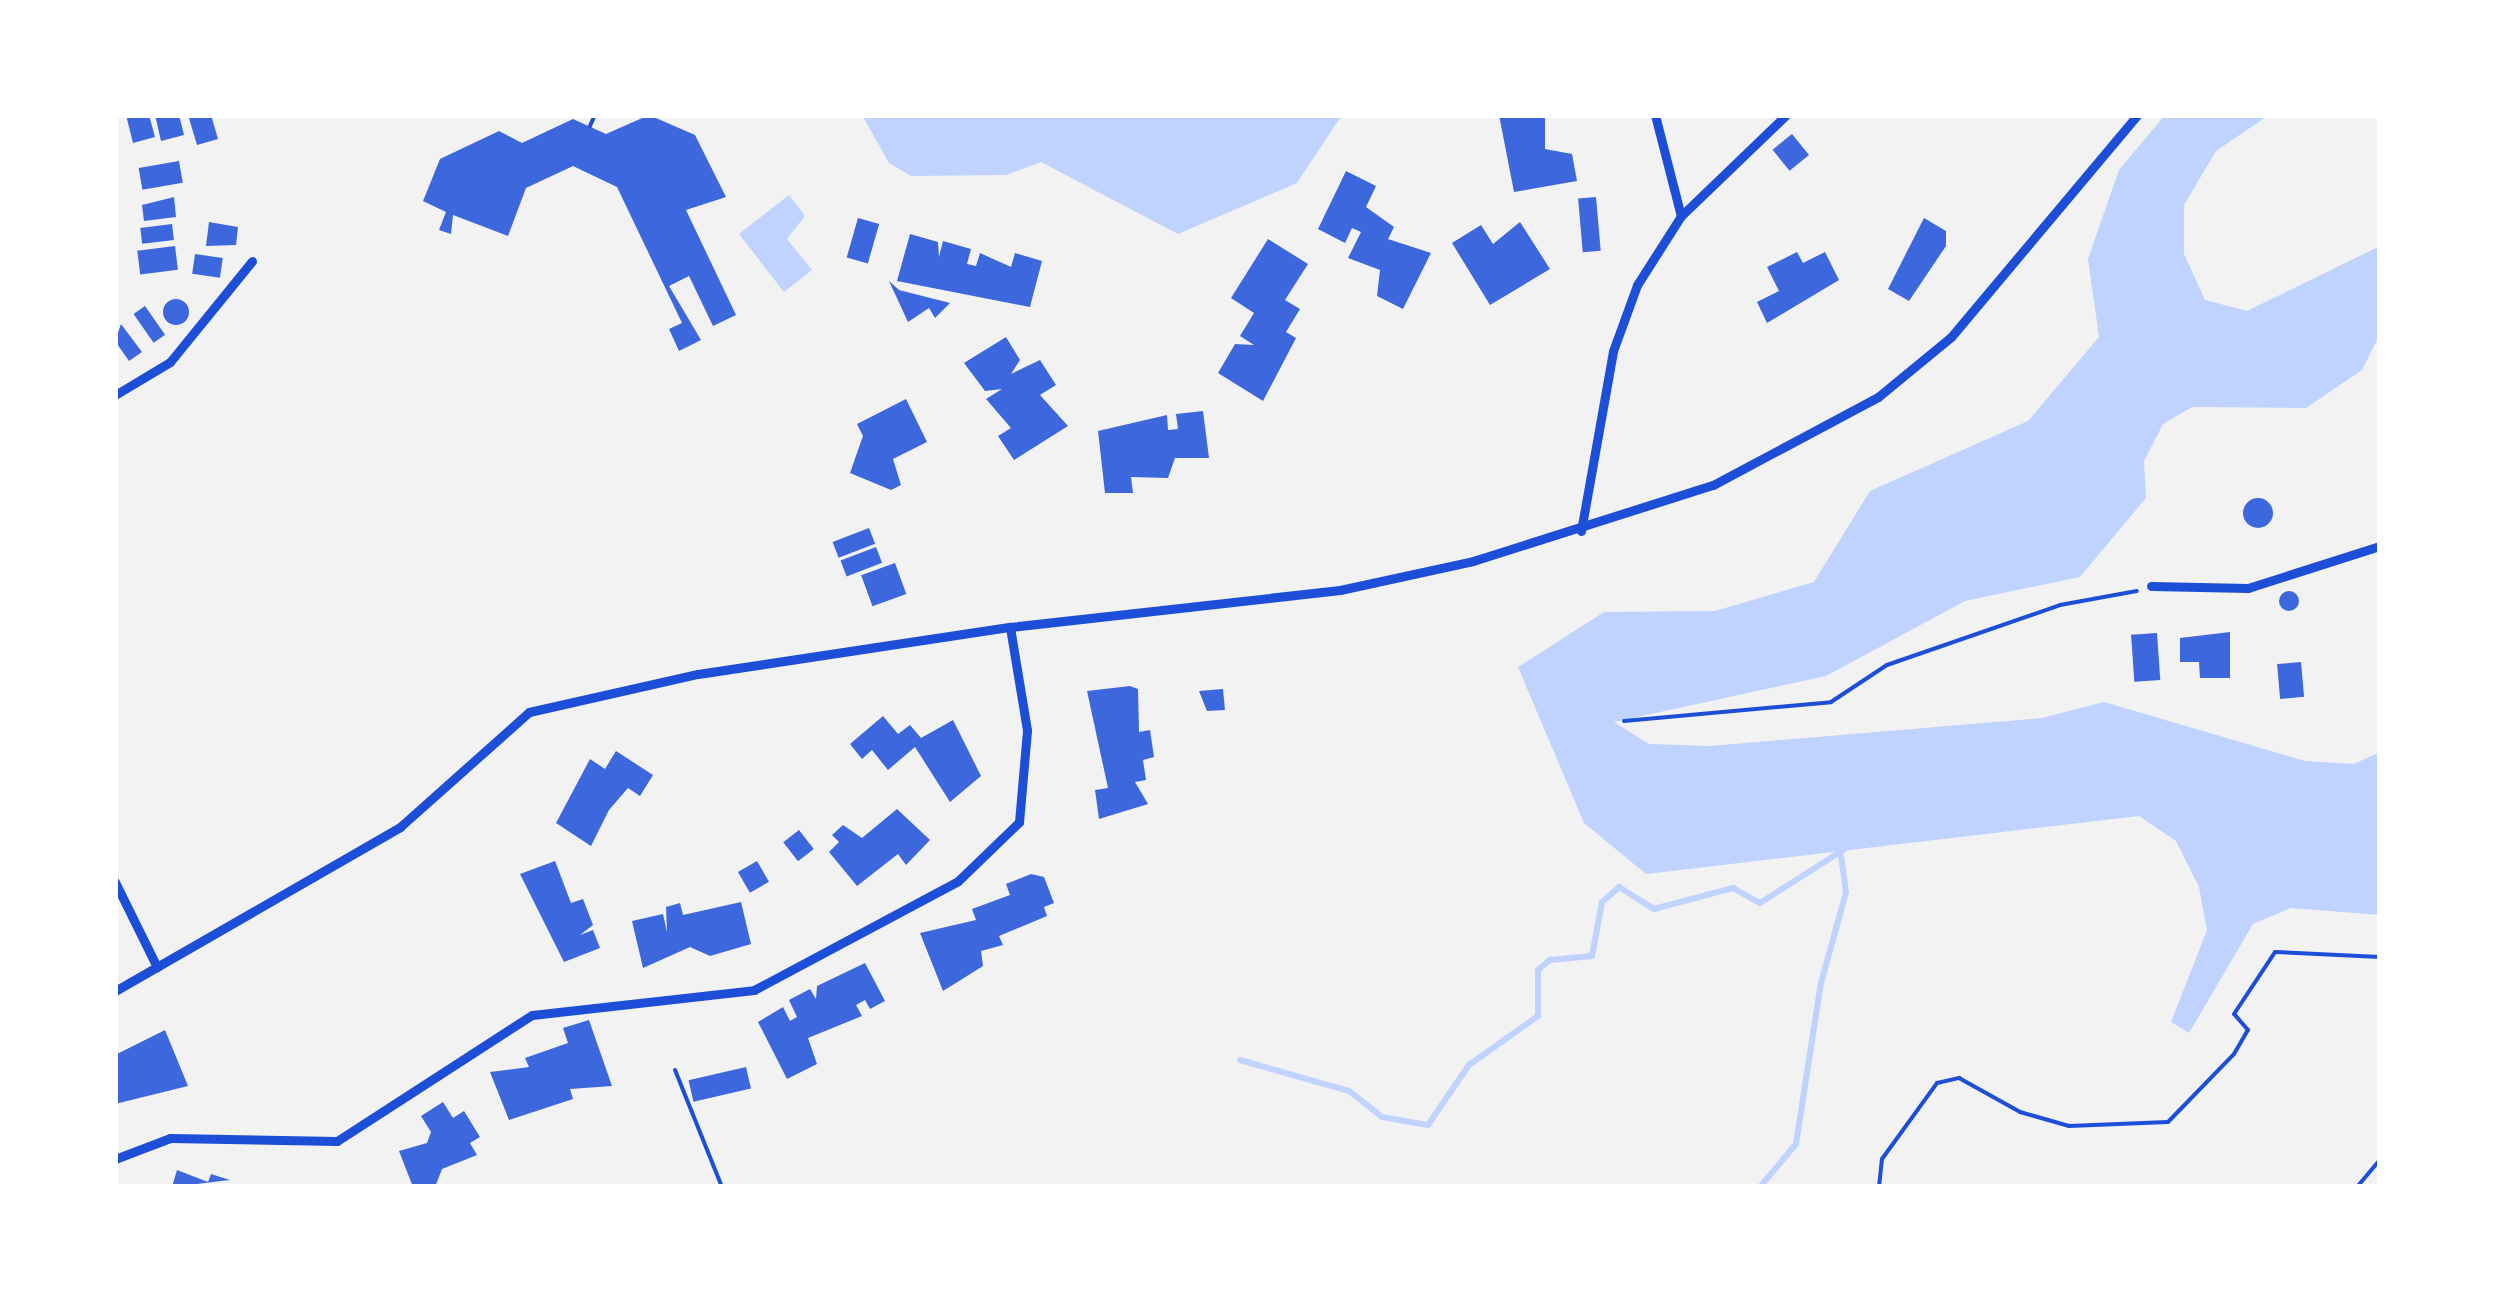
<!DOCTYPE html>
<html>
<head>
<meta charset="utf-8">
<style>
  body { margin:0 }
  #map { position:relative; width:2495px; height:1302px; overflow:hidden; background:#f2f2f2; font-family:Barlow,sans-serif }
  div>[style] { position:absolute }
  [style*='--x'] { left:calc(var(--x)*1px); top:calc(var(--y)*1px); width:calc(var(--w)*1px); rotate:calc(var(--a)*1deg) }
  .water>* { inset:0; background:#bfd3fe }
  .stream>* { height:6px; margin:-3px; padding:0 3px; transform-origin:3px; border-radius:3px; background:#bfd3fe }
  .building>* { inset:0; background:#3d67dc; transform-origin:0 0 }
  .round { border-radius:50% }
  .path>* { height:4px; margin:-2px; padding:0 2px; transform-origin:2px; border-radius:2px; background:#1d4ed8 }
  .minor>* { height:9px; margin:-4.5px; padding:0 4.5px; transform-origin:4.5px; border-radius:4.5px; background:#1d4ed8 }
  span { translate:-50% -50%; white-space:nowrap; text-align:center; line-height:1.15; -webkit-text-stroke:10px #fff; paint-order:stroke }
  .frame { position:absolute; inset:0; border:118px solid #fff; pointer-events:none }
</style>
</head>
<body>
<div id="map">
  <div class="water">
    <i style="clip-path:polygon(862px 115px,1342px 115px,1297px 183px,1178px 234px,1041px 162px,1006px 175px,911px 176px,889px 163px)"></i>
    <i style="clip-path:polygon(2165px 115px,2269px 115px,2216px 151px,2184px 205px,2184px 254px,2205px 300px,2247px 311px,2380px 246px,2380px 334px,2362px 370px,2306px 408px,2192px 407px,2163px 424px,2144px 461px,2146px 498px,2080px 577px,1965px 601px,1826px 676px,1614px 722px,1649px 744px,1710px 746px,2042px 718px,2104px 702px,2305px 761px,2354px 764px,2380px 752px,2380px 915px,2291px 908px,2253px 924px,2189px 1033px,2171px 1022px,2207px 930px,2199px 887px,2176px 841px,2139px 816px,1646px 874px,1584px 823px,1518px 667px,1604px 612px,1715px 611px,1814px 582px,1870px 491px,2028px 421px,2099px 337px,2088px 259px,2119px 170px)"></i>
    <i style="clip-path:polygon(789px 195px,805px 216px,787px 239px,812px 270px,784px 292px,739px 234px)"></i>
  </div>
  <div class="stream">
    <i style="--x:1240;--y:1060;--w:113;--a:15.9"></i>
    <i style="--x:1349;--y:1091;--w:42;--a:38.2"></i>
    <i style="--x:1382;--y:1117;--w:47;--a:9.9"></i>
    <i style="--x:1428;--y:1125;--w:73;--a:-55.7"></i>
    <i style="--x:1469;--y:1065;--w:85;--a:-35.4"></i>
    <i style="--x:1538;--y:1016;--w:46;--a:-90"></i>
    <i style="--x:1538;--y:970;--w:16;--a:-40"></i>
    <i style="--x:1550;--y:960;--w:42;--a:-5.4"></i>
    <i style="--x:1592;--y:956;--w:55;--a:-79.5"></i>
    <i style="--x:1602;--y:902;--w:23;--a:-41"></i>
    <i style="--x:1619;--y:887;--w:41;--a:32.2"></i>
    <i style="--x:1654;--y:909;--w:82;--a:-14.9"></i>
    <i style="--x:1733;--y:888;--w:31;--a:29"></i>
    <i style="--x:1760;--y:903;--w:108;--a:-32.5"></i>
    <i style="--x:1760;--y:1187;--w:56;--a:-50.1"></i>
    <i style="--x:1796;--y:1144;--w:163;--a:-81.2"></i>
    <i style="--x:1821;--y:983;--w:94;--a:-74.6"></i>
    <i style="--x:1846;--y:892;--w:36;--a:-98"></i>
  </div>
  <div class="building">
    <i style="clip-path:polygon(126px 115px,149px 115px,155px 137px,133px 143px)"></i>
    <i style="clip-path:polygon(155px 115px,179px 115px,184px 135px,161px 141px)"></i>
    <i style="clip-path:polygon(188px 115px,211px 115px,218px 139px,197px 145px)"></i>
    <i style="clip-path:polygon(649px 115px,695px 135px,726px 197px,686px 210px,736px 315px,713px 326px,689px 276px,669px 286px,701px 340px,679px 351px,669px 329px,682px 323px,617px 187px,573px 166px,526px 188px,508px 236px,453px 215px,451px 234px,439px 230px,446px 212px,423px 201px,440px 159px,499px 131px,522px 143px,573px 119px,606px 134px)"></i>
    <i style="clip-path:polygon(1499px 115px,1545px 115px,1545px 149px,1572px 154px,1577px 181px,1514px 192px)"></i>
    <i style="left:1792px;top:134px;width:27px;height:25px;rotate:51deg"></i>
    <i style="left:179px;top:161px;width:22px;height:41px;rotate:80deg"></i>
    <i style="clip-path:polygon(1346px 171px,1376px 186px,1366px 207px,1394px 227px,1388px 239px,1431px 253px,1403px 309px,1377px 296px,1380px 270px,1348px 258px,1361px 232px,1352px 228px,1345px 243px,1318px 229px)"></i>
    <i style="clip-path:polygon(174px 197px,176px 217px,144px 221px,142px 205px)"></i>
    <i style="left:1596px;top:197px;width:54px;height:18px;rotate:85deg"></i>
    <i style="left:858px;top:218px;width:22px;height:41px;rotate:16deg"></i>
    <i style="clip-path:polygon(1924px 218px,1946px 231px,1946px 246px,1909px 301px,1888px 289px)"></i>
    <i style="clip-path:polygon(209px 222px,238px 227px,236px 245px,206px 246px)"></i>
    <i style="clip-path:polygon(1520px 222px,1550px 269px,1490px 305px,1452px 243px,1481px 225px,1493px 244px)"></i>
    <i style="left:172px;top:224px;width:16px;height:32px;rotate:83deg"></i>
    <i style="clip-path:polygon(910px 234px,938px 242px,939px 257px,943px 241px,971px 249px,967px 264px,976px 266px,980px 253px,1011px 267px,1015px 253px,1042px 261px,1030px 307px,897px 281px)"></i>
    <i style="clip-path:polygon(1268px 239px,1308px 264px,1285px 300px,1300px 309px,1286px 332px,1296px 338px,1263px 401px,1218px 373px,1235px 344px,1254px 345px,1240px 336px,1254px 313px,1231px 298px)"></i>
    <i style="left:175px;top:246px;width:24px;height:38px;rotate:83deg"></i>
    <i style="clip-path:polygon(1797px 252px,1803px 263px,1825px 252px,1839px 280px,1767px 323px,1757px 302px,1779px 291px,1767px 267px)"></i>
    <i style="left:195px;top:254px;width:28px;height:20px;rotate:8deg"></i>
    <i style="clip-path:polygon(889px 281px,899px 290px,950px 303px,935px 318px,929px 308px,908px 322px)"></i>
    <i class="round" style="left:163px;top:299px;width:26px;height:26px"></i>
    <i style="left:145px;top:306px;width:35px;height:14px;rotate:55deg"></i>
    <i style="clip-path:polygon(121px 324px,142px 352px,129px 361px,115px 341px)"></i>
    <i style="clip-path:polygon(1006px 337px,1020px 360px,1011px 374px,1040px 360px,1056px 385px,1040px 395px,1068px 426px,1014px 460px,998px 436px,1011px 428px,986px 399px,1002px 389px,985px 391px,964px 363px)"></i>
    <i style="clip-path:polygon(906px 399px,927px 442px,893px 459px,901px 485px,891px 490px,850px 473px,863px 436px,857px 424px)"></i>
    <i style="clip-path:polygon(1203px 411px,1209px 458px,1175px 458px,1168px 478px,1131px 477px,1133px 493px,1105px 493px,1098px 431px,1167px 415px,1168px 430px,1178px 429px,1176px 414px)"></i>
    <i class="round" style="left:2243px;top:498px;width:30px;height:30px"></i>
    <i style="left:869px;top:528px;width:17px;height:39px;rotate:69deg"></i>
    <i style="left:876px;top:547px;width:17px;height:38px;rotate:69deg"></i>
    <i style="left:895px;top:563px;width:33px;height:36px;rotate:70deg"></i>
    <i class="round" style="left:2279px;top:591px;width:20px;height:20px"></i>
    <i style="clip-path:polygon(2230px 632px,2230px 678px,2200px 678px,2199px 662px,2180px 662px,2180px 638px)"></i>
    <i style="left:2157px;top:633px;width:47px;height:26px;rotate:86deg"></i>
    <i style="left:2301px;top:662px;width:35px;height:24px;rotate:85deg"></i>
    <i style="clip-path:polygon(1130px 686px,1138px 689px,1139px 732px,1150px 730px,1154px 757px,1143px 760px,1146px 780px,1135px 782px,1148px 804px,1099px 819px,1095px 790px,1108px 788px,1087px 691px)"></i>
    <i style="clip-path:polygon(1223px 689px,1225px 710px,1207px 711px,1199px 691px)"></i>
    <i style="clip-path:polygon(883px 716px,898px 734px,910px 725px,921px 738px,953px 720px,981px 776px,950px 802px,915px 747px,888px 770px,872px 750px,862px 759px,850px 744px)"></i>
    <i style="clip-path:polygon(616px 751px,653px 775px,640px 796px,628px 788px,609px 810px,591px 846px,556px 823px,590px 759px,605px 769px)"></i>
    <i style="clip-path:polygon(897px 809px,930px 840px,906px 865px,898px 854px,857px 886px,829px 852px,839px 842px,832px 835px,843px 825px,862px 838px)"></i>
    <i style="left:799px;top:830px;width:24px;height:20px;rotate:52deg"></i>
    <i style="clip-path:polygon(555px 861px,571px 903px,583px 899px,593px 925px,580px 935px,593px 930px,600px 948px,564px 962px,520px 874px)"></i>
    <i style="left:757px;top:861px;width:24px;height:22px;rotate:60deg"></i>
    <i style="clip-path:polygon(1031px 874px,1044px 877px,1054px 903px,1044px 907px,1047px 916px,999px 936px,1003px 945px,981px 951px,983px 966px,943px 991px,920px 933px,976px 920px,972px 909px,1010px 895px,1006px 884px)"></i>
    <i style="clip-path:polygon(741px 902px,751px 944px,710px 956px,690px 947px,643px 968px,632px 921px,663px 914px,667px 932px,666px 907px,680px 903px,683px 915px)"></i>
    <i style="clip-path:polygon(865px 963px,885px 1001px,870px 1009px,865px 1000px,856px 1005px,862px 1016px,808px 1038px,817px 1064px,787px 1079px,758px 1022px,783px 1007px,790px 1021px,797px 1017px,789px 1000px,810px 989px,816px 999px,817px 986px)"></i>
    <i style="clip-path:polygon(589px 1020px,612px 1086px,570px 1089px,573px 1099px,509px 1120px,490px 1072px,529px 1067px,525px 1058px,568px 1043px,563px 1028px)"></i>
    <i style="clip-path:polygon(165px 1030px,188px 1086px,115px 1104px,115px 1055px)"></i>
    <i style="left:746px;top:1067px;width:22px;height:59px;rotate:77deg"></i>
    <i style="clip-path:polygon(443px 1102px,453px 1118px,464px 1111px,480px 1137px,470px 1143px,477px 1155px,442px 1169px,435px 1187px,413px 1187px,399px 1151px,427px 1143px,431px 1132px,421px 1116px)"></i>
    <i style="clip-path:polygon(177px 1170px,208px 1182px,211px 1174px,230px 1180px,172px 1187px)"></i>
  </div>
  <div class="path">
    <i style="--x:590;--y:126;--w:12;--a:-66"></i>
    <i style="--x:1624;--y:721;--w:208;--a:-5.2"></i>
    <i style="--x:1831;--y:702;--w:67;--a:-33.5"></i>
    <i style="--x:1887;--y:665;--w:183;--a:-19.1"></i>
    <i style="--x:2060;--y:605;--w:78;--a:-10.3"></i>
    <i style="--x:675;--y:1070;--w:126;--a:68.1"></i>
    <i style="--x:1879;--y:1187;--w:28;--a:-84"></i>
    <i style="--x:1882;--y:1159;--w:94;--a:-54.1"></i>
    <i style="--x:1937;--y:1083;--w:23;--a:-13"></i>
    <i style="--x:1959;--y:1078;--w:70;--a:29.1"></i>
    <i style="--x:2020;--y:1112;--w:51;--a:15.9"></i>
    <i style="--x:2069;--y:1126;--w:99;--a:-2.3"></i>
    <i style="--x:2168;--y:1122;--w:95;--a:-45.9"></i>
    <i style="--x:2234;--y:1054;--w:28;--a:-60"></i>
    <i style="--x:2248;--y:1030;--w:21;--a:-131"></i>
    <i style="--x:2234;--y:1014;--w:74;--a:-56.5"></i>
    <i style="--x:2275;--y:952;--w:105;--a:2.7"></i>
    <i style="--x:2357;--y:1187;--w:35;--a:-50"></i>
  </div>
  <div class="minor">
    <i style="--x:1655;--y:115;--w:104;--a:75.6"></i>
    <i style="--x:115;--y:395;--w:64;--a:-31"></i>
    <i style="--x:170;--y:362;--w:130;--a:-50.9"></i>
    <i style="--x:1581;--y:531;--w:183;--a:-79.9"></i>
    <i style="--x:1613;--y:351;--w:70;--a:-70"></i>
    <i style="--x:1637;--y:285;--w:82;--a:-57.5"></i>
    <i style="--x:1681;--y:216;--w:146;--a:-43.9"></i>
    <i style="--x:2151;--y:586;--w:97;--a:1.2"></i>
    <i style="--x:2248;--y:588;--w:139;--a:-17.7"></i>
    <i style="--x:115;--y:882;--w:95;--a:63.7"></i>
    <i style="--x:115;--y:991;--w:329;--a:-29.9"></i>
    <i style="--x:400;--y:827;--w:173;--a:-41.7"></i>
    <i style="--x:529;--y:712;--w:173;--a:-12.7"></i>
    <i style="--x:698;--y:674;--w:316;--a:-8.6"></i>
    <i style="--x:1010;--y:627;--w:332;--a:-6.4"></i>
    <i style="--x:1340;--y:590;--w:136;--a:-12.3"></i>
    <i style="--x:1473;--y:561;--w:252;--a:-17.6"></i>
    <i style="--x:1713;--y:485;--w:187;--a:-28.1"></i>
    <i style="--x:1878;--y:397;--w:94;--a:-39.4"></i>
    <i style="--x:1951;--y:337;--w:290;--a:-50"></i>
    <i style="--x:115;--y:1159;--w:59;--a:-20.9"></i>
    <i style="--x:170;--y:1138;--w:167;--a:1"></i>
    <i style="--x:337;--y:1141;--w:232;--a:-32.9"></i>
    <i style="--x:532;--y:1015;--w:223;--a:-6.4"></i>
    <i style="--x:754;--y:990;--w:231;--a:-28.1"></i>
    <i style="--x:958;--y:881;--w:85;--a:-44"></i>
    <i style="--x:1019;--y:822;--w:92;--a:-85"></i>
    <i style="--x:1027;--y:730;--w:104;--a:-99.4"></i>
  </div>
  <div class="frame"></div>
</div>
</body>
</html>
